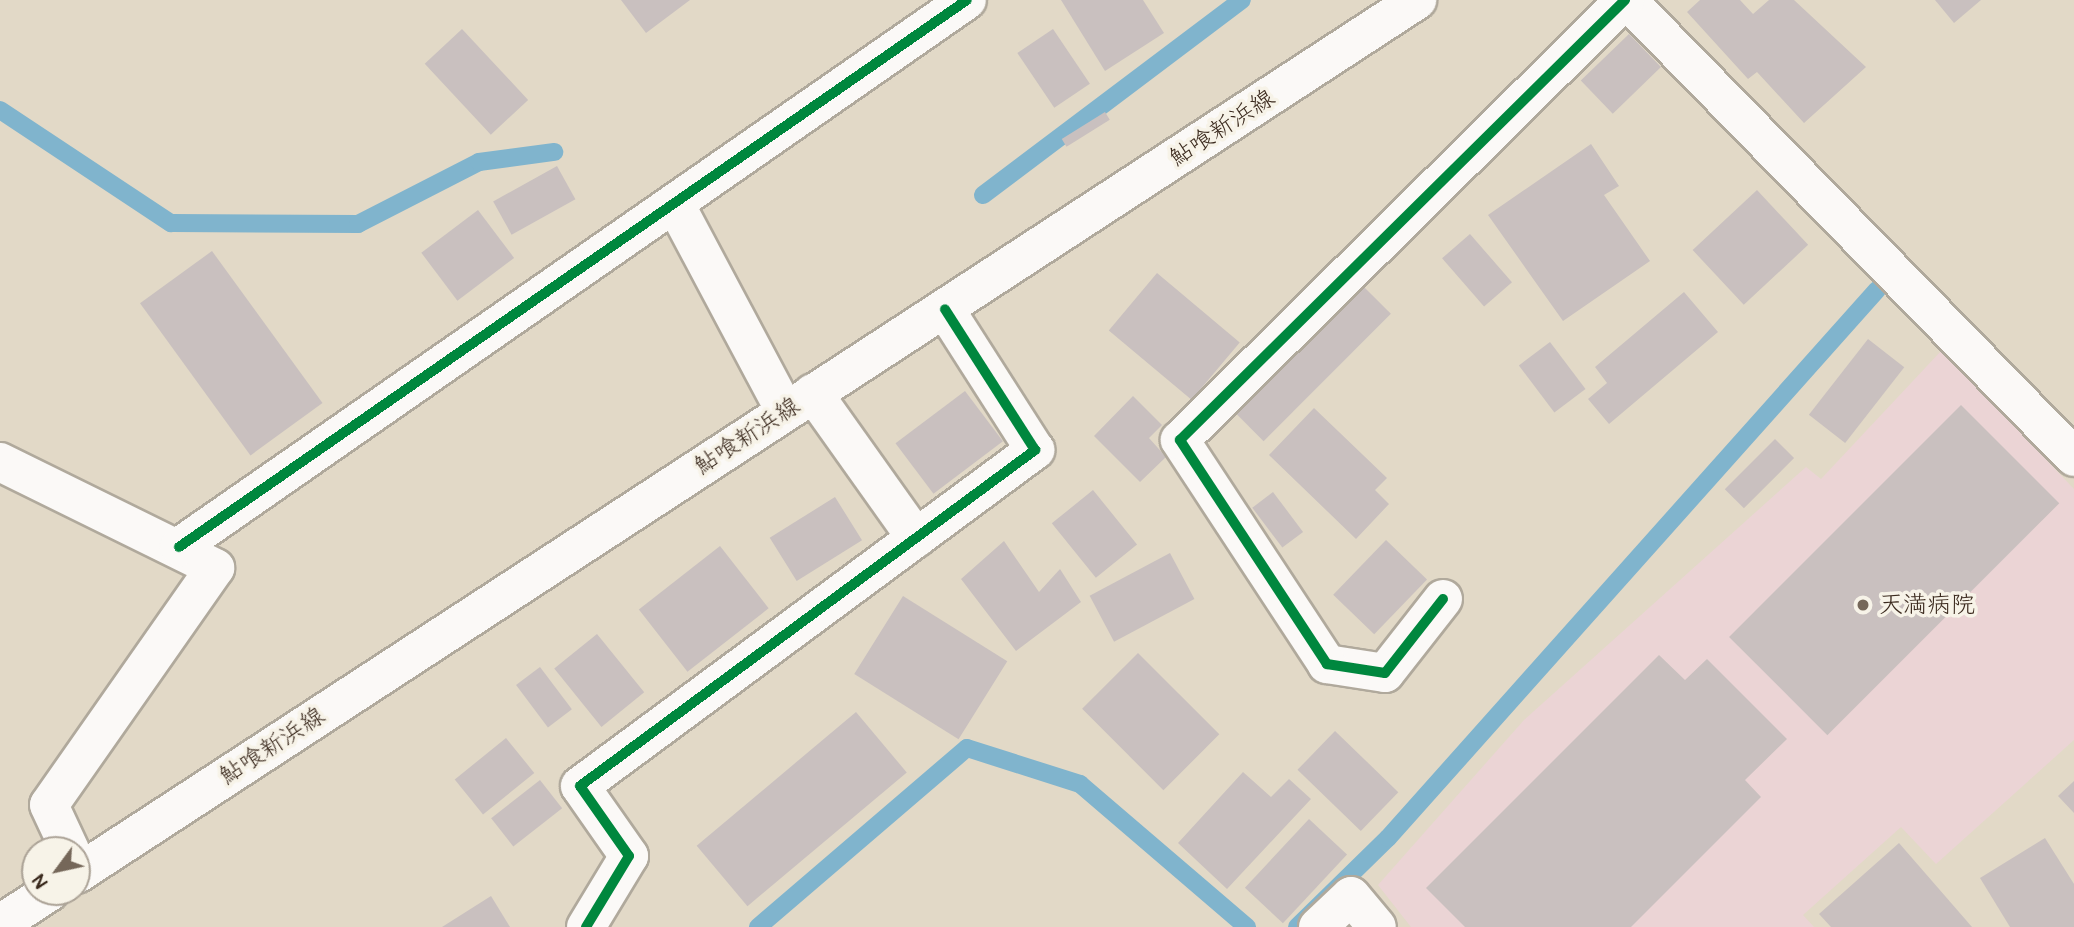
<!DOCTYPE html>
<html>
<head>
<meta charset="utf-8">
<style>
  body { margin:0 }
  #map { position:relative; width:2074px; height:927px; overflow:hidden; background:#e2d9c7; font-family:Pangolin,"Klee One",sans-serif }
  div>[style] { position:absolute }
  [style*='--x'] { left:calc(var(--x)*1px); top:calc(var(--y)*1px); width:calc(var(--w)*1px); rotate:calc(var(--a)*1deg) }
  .built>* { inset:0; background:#ebd4d5 }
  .stream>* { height:18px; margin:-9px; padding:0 9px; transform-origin:9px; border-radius:9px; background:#80b4cd }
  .building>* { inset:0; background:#c9c0bf; transform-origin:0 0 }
  .roads { filter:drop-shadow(2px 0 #b0a99c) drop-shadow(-2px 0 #b0a99c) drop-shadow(0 2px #b0a99c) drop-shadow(0 -2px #b0a99c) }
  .minor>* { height:38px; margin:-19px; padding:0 19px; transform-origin:19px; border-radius:19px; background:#fbf9f7 }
  .major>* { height:38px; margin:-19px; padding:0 19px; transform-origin:19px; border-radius:19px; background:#fbf9f7 }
  .cycleway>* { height:10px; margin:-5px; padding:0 5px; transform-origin:5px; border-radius:5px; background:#00873e }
  .dots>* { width:19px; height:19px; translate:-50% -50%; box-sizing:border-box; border:4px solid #f7f3e8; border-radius:50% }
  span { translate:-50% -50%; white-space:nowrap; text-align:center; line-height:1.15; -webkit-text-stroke:7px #f7f3e8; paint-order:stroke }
  .street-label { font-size:24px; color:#3b2a1e }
  .poi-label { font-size:24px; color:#3b2a1e }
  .left { translate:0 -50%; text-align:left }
  .north { position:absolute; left:21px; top:836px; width:70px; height:70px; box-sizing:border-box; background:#f7f3e8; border:2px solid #aca397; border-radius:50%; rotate:237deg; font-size:19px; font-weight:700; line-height:28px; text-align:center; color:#3b2a1e }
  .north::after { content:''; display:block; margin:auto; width:24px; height:32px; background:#756759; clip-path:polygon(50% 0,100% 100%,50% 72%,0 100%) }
</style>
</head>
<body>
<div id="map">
  <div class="built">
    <i style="clip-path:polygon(1942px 350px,2074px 489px,2074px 740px,1936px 864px,1901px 827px,1803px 915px,1814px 927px,1411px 927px,1378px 885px,1524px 720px,1806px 467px,1821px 479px)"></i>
  </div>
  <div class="stream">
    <i style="--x:0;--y:110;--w:205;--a:33.5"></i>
    <i style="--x:171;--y:223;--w:187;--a:0.3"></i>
    <i style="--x:358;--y:224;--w:136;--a:-27.1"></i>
    <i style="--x:479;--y:162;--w:76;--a:-7.6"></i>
    <i style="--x:983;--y:195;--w:324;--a:-37"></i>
    <i style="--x:758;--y:927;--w:275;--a:-40.6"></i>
    <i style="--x:967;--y:748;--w:119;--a:17.7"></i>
    <i style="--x:1080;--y:784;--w:220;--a:40.6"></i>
    <i style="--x:1297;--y:927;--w:127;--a:-44.4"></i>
    <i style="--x:1388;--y:838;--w:734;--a:-48.26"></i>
  </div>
  <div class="building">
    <i style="clip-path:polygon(621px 0,690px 0,646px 33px)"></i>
    <i style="clip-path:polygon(1061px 0,1143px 0,1164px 33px,1105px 71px)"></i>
    <i style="clip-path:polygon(1700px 0,1740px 0,1753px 14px,1769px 0,1794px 0,1866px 67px,1804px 123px,1757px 72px,1748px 79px,1687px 12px)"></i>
    <i style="clip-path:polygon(1935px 0,1981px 0,1954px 23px)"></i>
    <i style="left:462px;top:29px;width:97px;height:51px;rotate:47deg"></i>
    <i style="left:1053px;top:29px;width:66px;height:43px;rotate:56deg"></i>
    <i style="left:1629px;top:34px;width:46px;height:67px;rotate:46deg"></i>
    <i style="left:1105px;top:112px;width:9px;height:51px;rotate:58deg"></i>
    <i style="clip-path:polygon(1591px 144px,1619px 186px,1604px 195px,1650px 261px,1563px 321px,1488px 215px)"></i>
    <i style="left:557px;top:166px;width:38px;height:73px;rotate:61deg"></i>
    <i style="left:1757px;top:190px;width:75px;height:88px;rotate:47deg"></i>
    <i style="left:478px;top:210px;width:60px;height:71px;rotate:53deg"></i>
    <i style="left:1470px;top:234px;width:64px;height:37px;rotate:49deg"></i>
    <i style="left:212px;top:251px;width:188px;height:89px;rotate:54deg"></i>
    <i style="left:1157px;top:273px;width:108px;height:75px;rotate:40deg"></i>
    <i style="left:1364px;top:287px;width:38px;height:180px;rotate:45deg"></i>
    <i style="clip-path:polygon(1684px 292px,1718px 332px,1609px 424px,1588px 399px,1607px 383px,1595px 367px)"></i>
    <i style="left:1868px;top:339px;width:46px;height:96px;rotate:38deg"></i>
    <i style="left:1550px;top:342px;width:59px;height:39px;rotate:53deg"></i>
    <i style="left:965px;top:391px;width:63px;height:87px;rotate:53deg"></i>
    <i style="clip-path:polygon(1133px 396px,1162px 425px,1149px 438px,1166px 457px,1140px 482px,1094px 436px)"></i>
    <i style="left:1961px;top:405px;width:139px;height:328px;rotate:45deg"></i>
    <i style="clip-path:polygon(1314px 408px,1387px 478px,1375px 490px,1389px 504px,1356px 539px,1269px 455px)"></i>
    <i style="left:1775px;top:439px;width:27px;height:71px;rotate:45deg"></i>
    <i style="left:1093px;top:490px;width:70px;height:53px;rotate:51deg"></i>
    <i style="left:1273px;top:492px;width:50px;height:26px;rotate:53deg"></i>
    <i style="left:835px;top:497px;width:51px;height:77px;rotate:58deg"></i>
    <i style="left:1386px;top:540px;width:57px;height:76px;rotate:44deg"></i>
    <i style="clip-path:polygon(1004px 541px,1039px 592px,1060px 569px,1081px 602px,1016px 651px,961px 579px)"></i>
    <i style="left:720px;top:546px;width:79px;height:103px;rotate:52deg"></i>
    <i style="left:1170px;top:553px;width:52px;height:91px;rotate:62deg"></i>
    <i style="left:903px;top:596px;width:123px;height:92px;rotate:32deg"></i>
    <i style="left:597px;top:634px;width:75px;height:55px;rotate:51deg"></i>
    <i style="left:1138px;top:653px;width:115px;height:79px;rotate:45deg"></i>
    <i style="clip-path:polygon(1659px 655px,1685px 680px,1707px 659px,1787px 739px,1745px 780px,1761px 797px,1631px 927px,1465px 927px,1426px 888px)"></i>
    <i style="left:540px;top:667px;width:53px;height:30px;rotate:53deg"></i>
    <i style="left:856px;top:712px;width:79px;height:208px;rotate:50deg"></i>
    <i style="left:1335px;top:731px;width:88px;height:54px;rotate:44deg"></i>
    <i style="left:506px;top:738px;width:45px;height:66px;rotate:51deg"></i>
    <i style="clip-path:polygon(1243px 772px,1271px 797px,1289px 779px,1311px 799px,1227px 889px,1178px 843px)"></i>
    <i style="left:540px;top:780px;width:36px;height:62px;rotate:52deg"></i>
    <i style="clip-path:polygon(2074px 781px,2074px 813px,2058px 796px)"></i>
    <i style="left:1309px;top:819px;width:52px;height:94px;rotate:43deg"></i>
    <i style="clip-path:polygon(2045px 838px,2074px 884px,2074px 927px,2010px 927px,1980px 878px)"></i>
    <i style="clip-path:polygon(1899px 843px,1972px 927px,1831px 927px,1819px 914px)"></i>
    <i style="clip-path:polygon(491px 896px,510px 927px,442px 927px)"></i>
  </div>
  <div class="roads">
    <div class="minor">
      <i style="--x:1627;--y:0;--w:639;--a:45.63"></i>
      <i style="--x:675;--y:204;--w:234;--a:62"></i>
      <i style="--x:813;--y:393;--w:178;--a:54.6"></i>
      <i style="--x:0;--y:462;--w:240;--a:26.2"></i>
      <i style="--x:215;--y:568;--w:289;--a:125"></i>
      <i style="--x:49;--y:805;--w:50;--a:65"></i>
      <i style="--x:179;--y:547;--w:959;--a:-34.77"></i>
      <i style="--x:1443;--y:599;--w:94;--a:128.1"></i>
      <i style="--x:1385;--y:673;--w:59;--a:-171.2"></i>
      <i style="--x:1327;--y:664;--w:268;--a:-123.3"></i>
      <i style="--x:1180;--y:440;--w:626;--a:-44.68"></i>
      <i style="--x:586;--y:927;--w:83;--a:-58.8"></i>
      <i style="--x:629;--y:856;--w:85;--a:-125"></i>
      <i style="--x:580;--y:786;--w:566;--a:-36.44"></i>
      <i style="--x:1035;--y:450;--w:167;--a:-122.6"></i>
      <i style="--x:1318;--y:927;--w:45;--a:-43.2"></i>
      <i style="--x:1351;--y:896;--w:40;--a:50"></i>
    </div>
    <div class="major">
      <i style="--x:77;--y:874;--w:1600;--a:-33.11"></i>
      <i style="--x:0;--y:924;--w:59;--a:-33.1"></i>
    </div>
  </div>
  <div class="cycleway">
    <i style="--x:179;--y:547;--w:959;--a:-34.77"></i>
    <i style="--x:1443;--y:599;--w:94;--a:128.1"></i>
    <i style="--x:1385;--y:673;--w:59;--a:-171.2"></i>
    <i style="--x:1327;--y:664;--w:268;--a:-123.3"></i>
    <i style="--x:1180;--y:440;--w:626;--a:-44.68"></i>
    <i style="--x:586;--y:927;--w:83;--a:-58.8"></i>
    <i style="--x:629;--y:856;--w:85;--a:-125"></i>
    <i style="--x:580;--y:786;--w:566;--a:-36.44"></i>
    <i style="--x:1035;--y:450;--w:167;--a:-122.6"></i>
  </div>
  <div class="dots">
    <i style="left:1863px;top:605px;background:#756759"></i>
  </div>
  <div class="street-label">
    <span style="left:1222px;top:128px;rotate:-33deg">鮎喰新浜線</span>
    <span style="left:747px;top:436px;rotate:-33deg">鮎喰新浜線</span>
    <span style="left:272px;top:746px;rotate:-33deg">鮎喰新浜線</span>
  </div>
  <div class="poi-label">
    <span class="left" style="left:1879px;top:605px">天満病院</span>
  </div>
  <div class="north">N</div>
</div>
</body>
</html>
